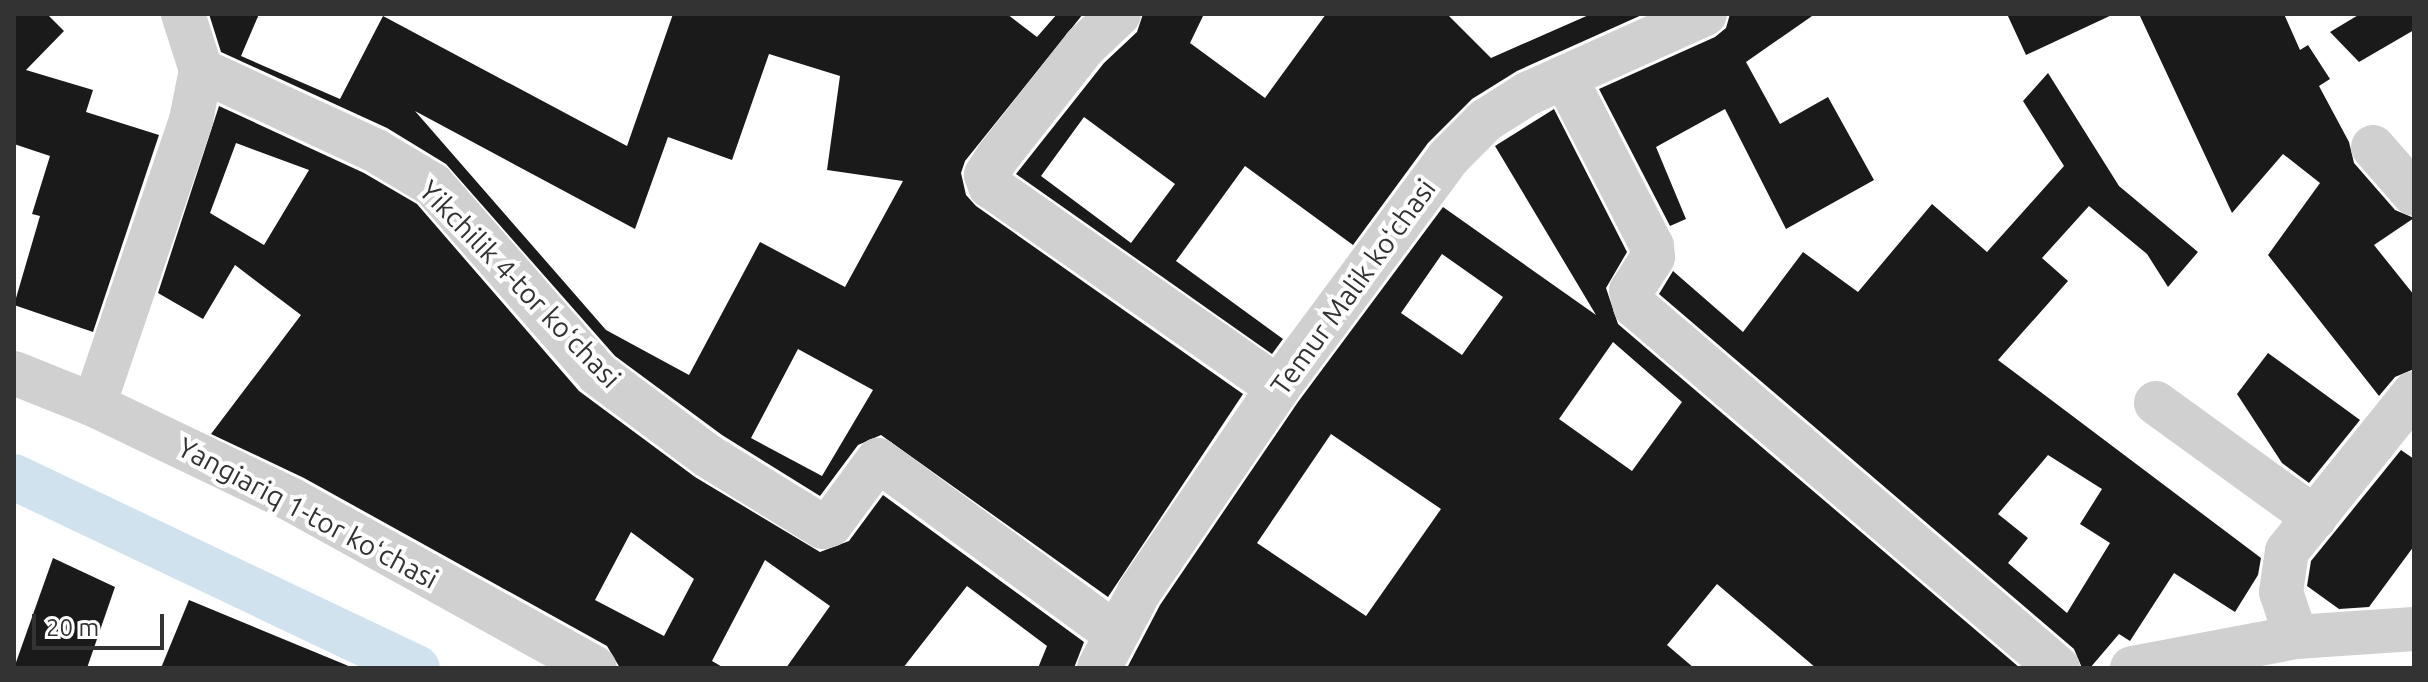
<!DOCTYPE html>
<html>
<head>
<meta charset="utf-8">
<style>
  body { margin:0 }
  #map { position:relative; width:2428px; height:682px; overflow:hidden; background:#fff; font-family:Ubuntu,sans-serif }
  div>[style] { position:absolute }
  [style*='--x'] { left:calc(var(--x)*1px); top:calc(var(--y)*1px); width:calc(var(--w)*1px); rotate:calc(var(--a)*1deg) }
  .canal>* { height:46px; margin:-23px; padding:0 23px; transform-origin:23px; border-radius:23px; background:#cfe2ee }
  .building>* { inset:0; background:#1a1a1a }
  .street>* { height:44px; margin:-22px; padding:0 22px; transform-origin:22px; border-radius:22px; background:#d0d0d0 }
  span { translate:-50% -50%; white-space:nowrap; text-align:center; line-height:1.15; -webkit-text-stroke:8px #fff; paint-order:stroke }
  .street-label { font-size:28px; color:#333 }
  .frame { position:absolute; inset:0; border:16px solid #333; pointer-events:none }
  .scale { position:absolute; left:32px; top:614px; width:132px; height:36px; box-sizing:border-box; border:4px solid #333; border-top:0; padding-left:10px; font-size:24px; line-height:28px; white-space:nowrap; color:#333; -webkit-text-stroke:6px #fff; paint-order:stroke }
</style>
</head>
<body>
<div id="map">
  <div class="canal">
    <i style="--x:14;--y:477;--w:446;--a:25.4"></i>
  </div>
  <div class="building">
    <i style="clip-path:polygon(14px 14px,47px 14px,64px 31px,26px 70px,93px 90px,86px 112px,159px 135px,93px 332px,14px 305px,40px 216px,32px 214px,50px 156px,14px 144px)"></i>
    <i style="clip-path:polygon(evenodd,209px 14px,259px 14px,241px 56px,340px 99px,383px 16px,627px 146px,673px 14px,1007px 14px,1037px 37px,1057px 14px,1083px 14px,965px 161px,961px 173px,966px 195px,976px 206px,1243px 394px,1108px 597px,881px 435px,858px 445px,820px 496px,722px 435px,615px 356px,446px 164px,387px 128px,221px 52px,209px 14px,769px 54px,840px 76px,827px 170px,903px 181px,845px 287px,760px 242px,689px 375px,606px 330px,415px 111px,635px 229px,668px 137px,732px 160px,769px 54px,209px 14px,798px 349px,873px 390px,822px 476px,751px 438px,798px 349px)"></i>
    <i style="clip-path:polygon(evenodd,1143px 14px,1204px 14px,1190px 43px,1265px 98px,1326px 14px,1447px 14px,1491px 58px,1591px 14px,1644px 14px,1517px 71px,1472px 99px,1428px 143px,1353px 245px,1245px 166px,1176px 261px,1283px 339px,1272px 354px,1016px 174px,1104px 63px,1137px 32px,1143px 14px,1084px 117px,1175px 184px,1131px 243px,1041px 176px,1084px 117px)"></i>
    <i style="clip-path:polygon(1730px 14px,1815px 14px,1746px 62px,1780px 124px,1828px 97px,1874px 180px,1786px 229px,1725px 109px,1656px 147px,1686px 219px,1670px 226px,1599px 89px,1715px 37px,1726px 28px)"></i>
    <i style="clip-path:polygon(2007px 14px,2114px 14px,2026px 55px)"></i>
    <i style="clip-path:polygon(2139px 14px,2284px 14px,2300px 50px,2308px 45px,2330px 79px,2319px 86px,2349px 142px,2354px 163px,2395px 210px,2414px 218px,2374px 245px,2414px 295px,2414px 369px,2395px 377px,2379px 396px,2268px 255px,2320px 183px,2283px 154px,2232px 213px)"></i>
    <i style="clip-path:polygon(2360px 14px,2414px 14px,2414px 30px,2359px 62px,2330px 32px)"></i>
    <i style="clip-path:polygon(evenodd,2048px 73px,2119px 186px,2198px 252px,2168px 287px,2147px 254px,2089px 206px,2042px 258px,2068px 281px,1998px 360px,2261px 558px,2258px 575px,2235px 612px,2174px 573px,2130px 641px,2119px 634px,2090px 668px,2082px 668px,2074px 649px,1659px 294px,1673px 271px,1743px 332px,1803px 252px,1858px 292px,1932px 204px,1987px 252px,2064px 166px,2023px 101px,2048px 73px,2048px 455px,2102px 489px,2080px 524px,2110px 543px,2067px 613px,2008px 563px,2028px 538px,1998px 514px,2048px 455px)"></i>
    <i style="clip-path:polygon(evenodd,219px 106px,364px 173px,417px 204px,579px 391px,695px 477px,820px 552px,849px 541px,883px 495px,1084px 642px,1074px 668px,1038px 668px,1047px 646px,967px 586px,903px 668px,786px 668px,830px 606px,765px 560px,712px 661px,724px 668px,620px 668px,607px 646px,304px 478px,211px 434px,301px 315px,235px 265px,203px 319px,158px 293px,219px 106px,236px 143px,309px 170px,264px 245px,210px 213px,236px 143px,219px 106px,631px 532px,694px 579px,664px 636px,595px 600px,631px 532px)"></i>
    <i style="clip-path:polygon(evenodd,1554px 109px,1627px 252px,1606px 288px,1618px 324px,2020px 668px,1816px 668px,1717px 584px,1667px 645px,1694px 668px,1127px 668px,1160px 605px,1298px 402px,1443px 207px,1596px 315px,1495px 146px,1554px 109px,1442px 254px,1503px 297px,1462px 355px,1401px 313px,1442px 254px,1554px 109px,1613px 342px,1682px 402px,1632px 471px,1559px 419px,1613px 342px,1554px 109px,1331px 434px,1441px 509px,1366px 616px,1257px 543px,1331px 434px)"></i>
    <i style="clip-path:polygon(2268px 353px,2360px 420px,2309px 483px,2282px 463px,2237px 394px)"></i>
    <i style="clip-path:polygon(2401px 450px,2414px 459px,2414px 546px,2369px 607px,2339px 609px,2307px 586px,2311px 561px)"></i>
    <i style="clip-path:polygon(53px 558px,115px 587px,87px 668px,14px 668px)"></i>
    <i style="clip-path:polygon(189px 600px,351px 667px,351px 668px,161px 668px)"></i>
  </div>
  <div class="street">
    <i style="--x:1119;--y:14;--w:47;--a:136.7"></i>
    <i style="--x:1085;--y:46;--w:142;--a:128.2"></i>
    <i style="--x:997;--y:158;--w:20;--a:123"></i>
    <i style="--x:986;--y:175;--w:12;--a:70"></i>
    <i style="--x:990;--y:186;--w:352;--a:35"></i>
    <i style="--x:201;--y:70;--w:193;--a:24.8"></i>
    <i style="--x:376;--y:151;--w:66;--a:30.8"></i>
    <i style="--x:433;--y:185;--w:251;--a:48.9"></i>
    <i style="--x:598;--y:374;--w:137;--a:36.7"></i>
    <i style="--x:708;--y:456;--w:135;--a:31.7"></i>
    <i style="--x:823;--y:527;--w:7;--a:-16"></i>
    <i style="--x:830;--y:525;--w:81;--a:-53.6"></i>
    <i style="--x:878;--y:460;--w:295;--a:36.2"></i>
    <i style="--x:1565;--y:77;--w:190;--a:62.8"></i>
    <i style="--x:1652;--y:246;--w:11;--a:85"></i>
    <i style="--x:1653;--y:257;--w:40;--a:122.9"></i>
    <i style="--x:1631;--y:291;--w:16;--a:75"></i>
    <i style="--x:1635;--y:306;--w:557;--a:40.56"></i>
    <i style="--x:2373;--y:147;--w:62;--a:48.9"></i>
    <i style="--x:14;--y:373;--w:86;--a:21.8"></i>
    <i style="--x:94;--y:405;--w:220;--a:25.6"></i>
    <i style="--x:292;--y:500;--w:346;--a:29"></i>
    <i style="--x:2156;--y:403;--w:196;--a:35.9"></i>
    <i style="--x:94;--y:405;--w:301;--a:-71.2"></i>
    <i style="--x:191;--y:120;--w:51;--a:-78.7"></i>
    <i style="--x:201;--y:70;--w:59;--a:-107.8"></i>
    <i style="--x:2296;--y:637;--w:47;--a:-108.4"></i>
    <i style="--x:2281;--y:592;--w:41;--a:-81.7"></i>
    <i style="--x:2287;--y:551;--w:203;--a:-51.2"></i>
    <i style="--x:1099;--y:668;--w:86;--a:-62.2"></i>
    <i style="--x:1139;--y:592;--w:247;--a:-55.7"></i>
    <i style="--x:1278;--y:388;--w:286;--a:-53.5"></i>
    <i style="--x:1448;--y:158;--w:54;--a:-45"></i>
    <i style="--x:1486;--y:120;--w:49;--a:-32.4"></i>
    <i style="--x:1527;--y:94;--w:195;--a:-24.2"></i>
    <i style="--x:2132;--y:668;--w:167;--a:-10.7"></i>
    <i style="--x:2296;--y:637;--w:118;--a:-3.9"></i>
  </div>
  <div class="street-label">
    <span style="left:520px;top:284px;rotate:46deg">Yikchilik 4-tor koʻchasi</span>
    <span style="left:1353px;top:287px;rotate:-54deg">Temur Malik koʻchasi</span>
    <span style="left:308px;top:513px;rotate:28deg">Yangiariq 1-tor koʻchasi</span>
  </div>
  <div class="frame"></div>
  <div class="scale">20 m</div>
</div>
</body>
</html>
